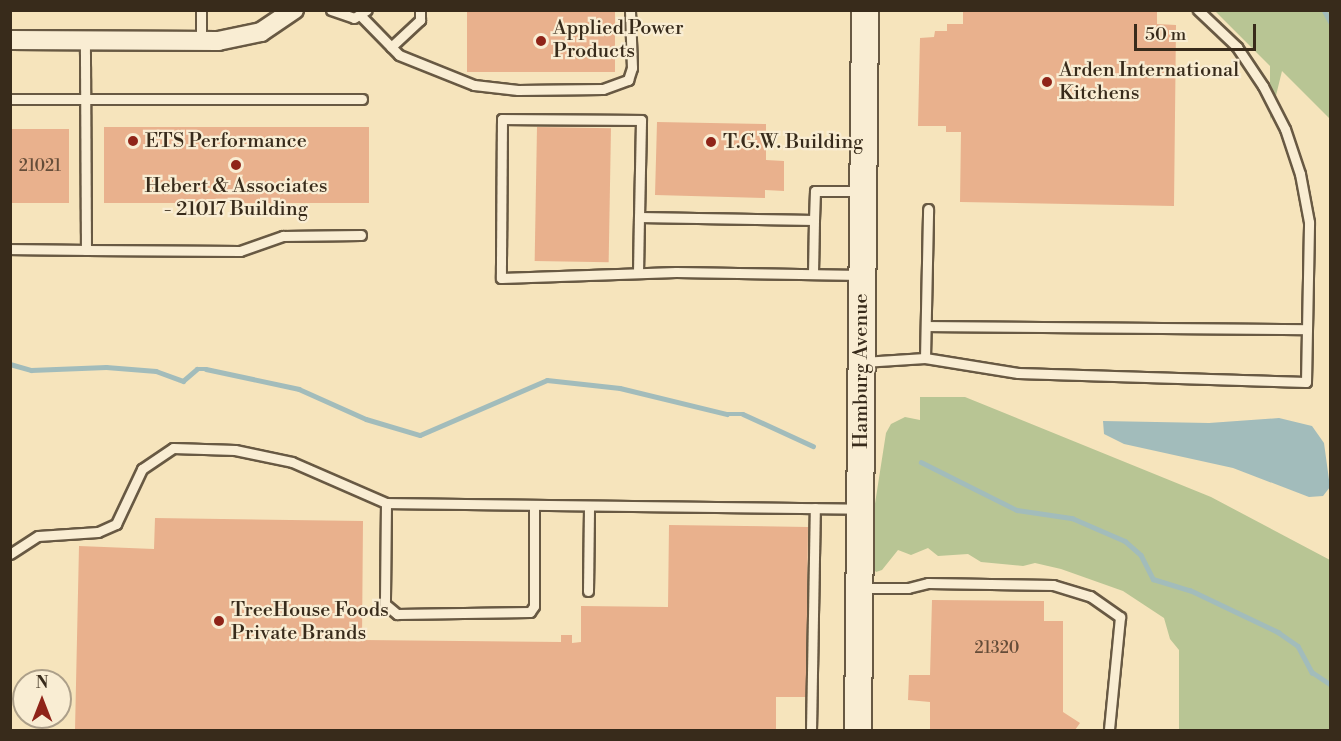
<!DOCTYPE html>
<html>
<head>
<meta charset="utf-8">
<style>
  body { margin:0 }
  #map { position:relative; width:1341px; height:741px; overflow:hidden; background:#f6e4bc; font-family:"Libre Bodoni",serif }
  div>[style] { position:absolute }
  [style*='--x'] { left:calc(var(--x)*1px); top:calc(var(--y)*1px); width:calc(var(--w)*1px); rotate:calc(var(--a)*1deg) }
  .green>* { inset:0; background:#b8c594 }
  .water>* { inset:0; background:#a2bcbb }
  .stream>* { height:4.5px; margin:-2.25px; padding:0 2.25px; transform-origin:2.25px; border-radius:2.25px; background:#a2bcbb }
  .building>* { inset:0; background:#e9b18d; transform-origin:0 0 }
  .roads { filter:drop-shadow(2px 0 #685943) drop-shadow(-2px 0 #685943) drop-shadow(0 2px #685943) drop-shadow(0 -2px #685943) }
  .lane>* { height:9px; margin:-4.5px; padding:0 4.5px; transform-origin:4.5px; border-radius:4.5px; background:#f9edd3 }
  .street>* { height:18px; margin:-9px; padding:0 9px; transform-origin:9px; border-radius:9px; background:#f9edd3 }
  .secondary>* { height:26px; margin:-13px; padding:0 13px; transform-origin:13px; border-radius:13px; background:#f9edd3 }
  .dots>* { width:16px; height:16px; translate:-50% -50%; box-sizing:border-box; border:3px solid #f9edd3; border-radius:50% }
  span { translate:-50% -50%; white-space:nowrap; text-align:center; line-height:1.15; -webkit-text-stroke:4.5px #f9edd3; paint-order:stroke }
  .number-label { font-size:16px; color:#644c38 }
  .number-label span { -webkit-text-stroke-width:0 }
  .poi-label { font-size:20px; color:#382b1b }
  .left { translate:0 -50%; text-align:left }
  .street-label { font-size:20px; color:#382b1b }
  .frame { position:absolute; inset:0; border:12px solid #382b1b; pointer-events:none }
  .north { position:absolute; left:12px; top:669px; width:60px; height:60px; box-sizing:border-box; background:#f9edd3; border:2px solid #ac9f89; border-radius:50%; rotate:0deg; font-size:16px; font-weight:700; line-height:24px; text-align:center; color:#382b1b }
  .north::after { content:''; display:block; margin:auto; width:21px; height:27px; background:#8f2418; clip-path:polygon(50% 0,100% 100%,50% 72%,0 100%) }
  .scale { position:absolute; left:1134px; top:24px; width:122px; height:27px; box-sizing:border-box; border:3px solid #382b1b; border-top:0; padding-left:8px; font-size:18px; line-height:21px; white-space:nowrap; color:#382b1b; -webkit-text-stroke:4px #f9edd3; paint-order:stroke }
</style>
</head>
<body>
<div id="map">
  <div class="green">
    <i style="clip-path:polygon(1215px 11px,1330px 11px,1330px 119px,1282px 71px,1270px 120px,1270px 66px)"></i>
    <i style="clip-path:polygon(920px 397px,965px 397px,1211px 497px,1330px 560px,1330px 730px,1179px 730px,1179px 650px,1170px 639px,1164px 618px,1123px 591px,1061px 569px,1035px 563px,1023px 566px,981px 562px,968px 554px,938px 556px,928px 548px,911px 555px,898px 550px,882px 570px,876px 572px,872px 567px,872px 523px,886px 433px,891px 424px,905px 417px,920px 420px)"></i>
  </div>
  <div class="water">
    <i style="clip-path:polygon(1279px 418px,1312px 426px,1324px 443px,1330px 487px,1323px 496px,1309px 497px,1233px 468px,1124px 444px,1104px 434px,1103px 421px,1209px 423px)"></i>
  </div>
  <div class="stream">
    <i style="--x:1324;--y:10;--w:13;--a:61"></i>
    <i style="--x:10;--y:364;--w:22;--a:16"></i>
    <i style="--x:31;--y:370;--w:75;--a:-2.3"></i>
    <i style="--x:106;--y:367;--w:50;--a:4.6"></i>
    <i style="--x:156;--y:371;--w:29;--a:20"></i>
    <i style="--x:183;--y:381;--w:18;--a:-41"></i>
    <i style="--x:197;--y:369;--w:9;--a:0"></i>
    <i style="--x:206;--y:369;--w:95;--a:12.1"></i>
    <i style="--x:299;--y:389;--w:73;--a:24.1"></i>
    <i style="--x:366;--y:419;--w:56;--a:16.5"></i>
    <i style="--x:420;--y:435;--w:138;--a:-23.4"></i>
    <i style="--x:547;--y:380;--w:73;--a:6.3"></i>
    <i style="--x:620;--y:388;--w:110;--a:13.7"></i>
    <i style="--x:727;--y:414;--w:16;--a:0"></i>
    <i style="--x:743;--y:414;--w:77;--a:24.6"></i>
    <i style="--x:921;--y:462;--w:107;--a:26.6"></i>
    <i style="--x:1017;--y:510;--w:56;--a:8.3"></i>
    <i style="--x:1072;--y:518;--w:58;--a:23.5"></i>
    <i style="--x:1125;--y:541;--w:21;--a:41"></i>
    <i style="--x:1141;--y:555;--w:27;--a:63"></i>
    <i style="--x:1153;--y:579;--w:39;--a:17"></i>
    <i style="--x:1190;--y:590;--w:98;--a:25.5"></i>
    <i style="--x:1278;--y:632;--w:24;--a:35"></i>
    <i style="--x:1298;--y:646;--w:30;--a:62"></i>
    <i style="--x:1312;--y:672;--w:22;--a:34"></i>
  </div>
  <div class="building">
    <i style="left:467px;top:10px;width:148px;height:62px"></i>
    <i style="clip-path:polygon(963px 10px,1157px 10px,1157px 24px,1176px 25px,1174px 206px,960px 202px,961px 132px,946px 132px,946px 126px,918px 126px,920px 38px,934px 37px,935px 31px,947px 31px,947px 24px,963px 24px)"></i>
    <i style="clip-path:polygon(657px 122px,766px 124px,766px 160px,784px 161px,784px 191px,765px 190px,765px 198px,655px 195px)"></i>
    <i style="left:104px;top:127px;width:265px;height:76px"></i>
    <i style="left:537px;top:127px;width:74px;height:134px;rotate:1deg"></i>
    <i style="left:10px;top:129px;width:59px;height:74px"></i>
    <i style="clip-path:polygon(155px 518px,363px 521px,362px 640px,561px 642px,561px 635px,572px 635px,572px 643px,581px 642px,581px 606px,668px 607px,669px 525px,808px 527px,806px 697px,776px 697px,776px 730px,75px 730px,79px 546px,154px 549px)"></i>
    <i style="clip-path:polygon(932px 600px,1044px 601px,1044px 621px,1063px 621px,1063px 712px,1080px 723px,1075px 730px,930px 730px,930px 702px,908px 700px,909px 675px,930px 675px)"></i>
  </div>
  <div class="roads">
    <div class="lane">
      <i style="--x:201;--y:10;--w:31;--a:90"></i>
      <i style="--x:331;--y:10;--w:24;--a:19"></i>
      <i style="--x:354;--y:18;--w:15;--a:-32"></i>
      <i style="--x:361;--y:16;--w:54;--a:45.7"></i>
      <i style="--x:399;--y:55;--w:81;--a:21.8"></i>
      <i style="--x:474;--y:85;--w:44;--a:6.5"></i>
      <i style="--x:518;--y:90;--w:85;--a:-0.7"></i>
      <i style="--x:603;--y:89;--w:27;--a:-20"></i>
      <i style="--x:628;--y:80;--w:13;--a:-72"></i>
      <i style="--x:632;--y:68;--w:58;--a:-92"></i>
      <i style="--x:391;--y:47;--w:40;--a:-43"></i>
      <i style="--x:420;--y:20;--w:10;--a:-90"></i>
      <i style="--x:10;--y:99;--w:352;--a:0"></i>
      <i style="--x:860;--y:191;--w:45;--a:180"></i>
      <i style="--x:815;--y:191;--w:29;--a:92"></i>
      <i style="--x:814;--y:220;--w:175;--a:-179"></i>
      <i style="--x:639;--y:217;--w:97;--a:-88.8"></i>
      <i style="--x:641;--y:120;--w:139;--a:-179.6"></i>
      <i style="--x:502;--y:119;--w:159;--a:90.4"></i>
      <i style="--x:501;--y:278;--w:175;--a:-2"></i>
      <i style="--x:676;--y:272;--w:186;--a:0.9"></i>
      <i style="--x:10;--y:249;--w:76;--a:0.8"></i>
      <i style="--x:86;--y:250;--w:209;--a:-90.3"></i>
      <i style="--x:86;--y:250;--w:154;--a:0.4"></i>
      <i style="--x:240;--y:251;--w:46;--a:-19.2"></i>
      <i style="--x:283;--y:236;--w:78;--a:-0.7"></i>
      <i style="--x:638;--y:273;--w:56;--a:-89"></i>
      <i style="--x:813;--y:273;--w:53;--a:-88.9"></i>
      <i style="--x:927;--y:326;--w:380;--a:0.5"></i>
      <i style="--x:925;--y:358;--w:149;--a:-88.8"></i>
      <i style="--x:863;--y:362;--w:62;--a:-3.7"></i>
      <i style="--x:925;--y:358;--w:94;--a:9.2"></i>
      <i style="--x:1018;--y:373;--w:288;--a:1.8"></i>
      <i style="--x:1306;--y:382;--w:160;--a:-88.9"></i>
      <i style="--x:1309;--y:222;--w:49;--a:-100.6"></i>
      <i style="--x:1300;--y:174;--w:47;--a:-108.4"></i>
      <i style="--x:1285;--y:129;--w:48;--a:-117.1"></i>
      <i style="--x:1263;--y:86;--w:47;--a:-123.7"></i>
      <i style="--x:1237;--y:47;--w:54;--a:-136.5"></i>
      <i style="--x:386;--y:503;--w:101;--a:90.6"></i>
      <i style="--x:385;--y:604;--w:16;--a:40"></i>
      <i style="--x:397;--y:614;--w:133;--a:-0.9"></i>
      <i style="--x:530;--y:612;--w:7;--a:-56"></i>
      <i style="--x:534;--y:606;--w:99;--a:-90"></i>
      <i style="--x:10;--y:554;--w:33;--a:-33"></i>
      <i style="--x:38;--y:536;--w:60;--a:-3.8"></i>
      <i style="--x:98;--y:532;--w:20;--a:-24"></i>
      <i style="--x:116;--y:524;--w:61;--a:-64.7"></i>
      <i style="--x:142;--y:469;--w:37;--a:-34"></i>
      <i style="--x:173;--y:448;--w:62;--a:1.8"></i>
      <i style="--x:235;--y:450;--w:58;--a:11.9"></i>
      <i style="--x:292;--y:462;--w:103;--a:23.6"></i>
      <i style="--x:386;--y:503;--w:472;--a:0.7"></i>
      <i style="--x:862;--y:588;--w:46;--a:0"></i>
      <i style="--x:908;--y:588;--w:21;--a:-14"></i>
      <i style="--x:928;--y:583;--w:125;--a:0.9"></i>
      <i style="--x:1053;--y:585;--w:39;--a:17"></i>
      <i style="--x:1090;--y:596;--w:37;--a:35"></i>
      <i style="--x:1120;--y:617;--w:114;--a:95.6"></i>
      <i style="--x:588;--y:591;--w:84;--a:-89.3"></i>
      <i style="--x:811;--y:730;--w:222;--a:-89"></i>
    </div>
    <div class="street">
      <i style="--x:10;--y:40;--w:208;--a:0.3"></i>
      <i style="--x:218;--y:41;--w:44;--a:-11.8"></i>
      <i style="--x:261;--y:32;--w:40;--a:-34"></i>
    </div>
    <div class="secondary">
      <i style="--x:858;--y:730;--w:720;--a:-89.44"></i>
    </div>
  </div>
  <div class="dots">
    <i style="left:541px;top:41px;background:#8f2418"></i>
    <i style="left:1047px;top:82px;background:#8f2418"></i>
    <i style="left:133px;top:141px;background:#8f2418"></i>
    <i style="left:711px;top:142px;background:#8f2418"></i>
    <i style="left:236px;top:165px;background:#8f2418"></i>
    <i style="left:219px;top:621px;background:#8f2418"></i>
  </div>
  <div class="number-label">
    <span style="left:40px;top:166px">21021</span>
    <span style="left:997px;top:648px">21320</span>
  </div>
  <div class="poi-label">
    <span class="left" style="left:553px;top:40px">Applied Power<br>Products</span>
    <span class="left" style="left:1059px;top:82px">Arden International<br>Kitchens</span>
    <span class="left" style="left:145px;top:141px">ETS Performance</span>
    <span class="left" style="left:723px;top:142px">T.G.W. Building</span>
    <span style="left:236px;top:198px">Hebert &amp; Associates<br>- 21017 Building</span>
    <span class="left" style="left:231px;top:622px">TreeHouse Foods<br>Private Brands</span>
  </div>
  <div class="street-label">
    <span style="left:861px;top:371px;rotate:-90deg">Hamburg Avenue</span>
  </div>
  <div class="frame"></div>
  <div class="north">N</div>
  <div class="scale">50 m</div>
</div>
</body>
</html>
